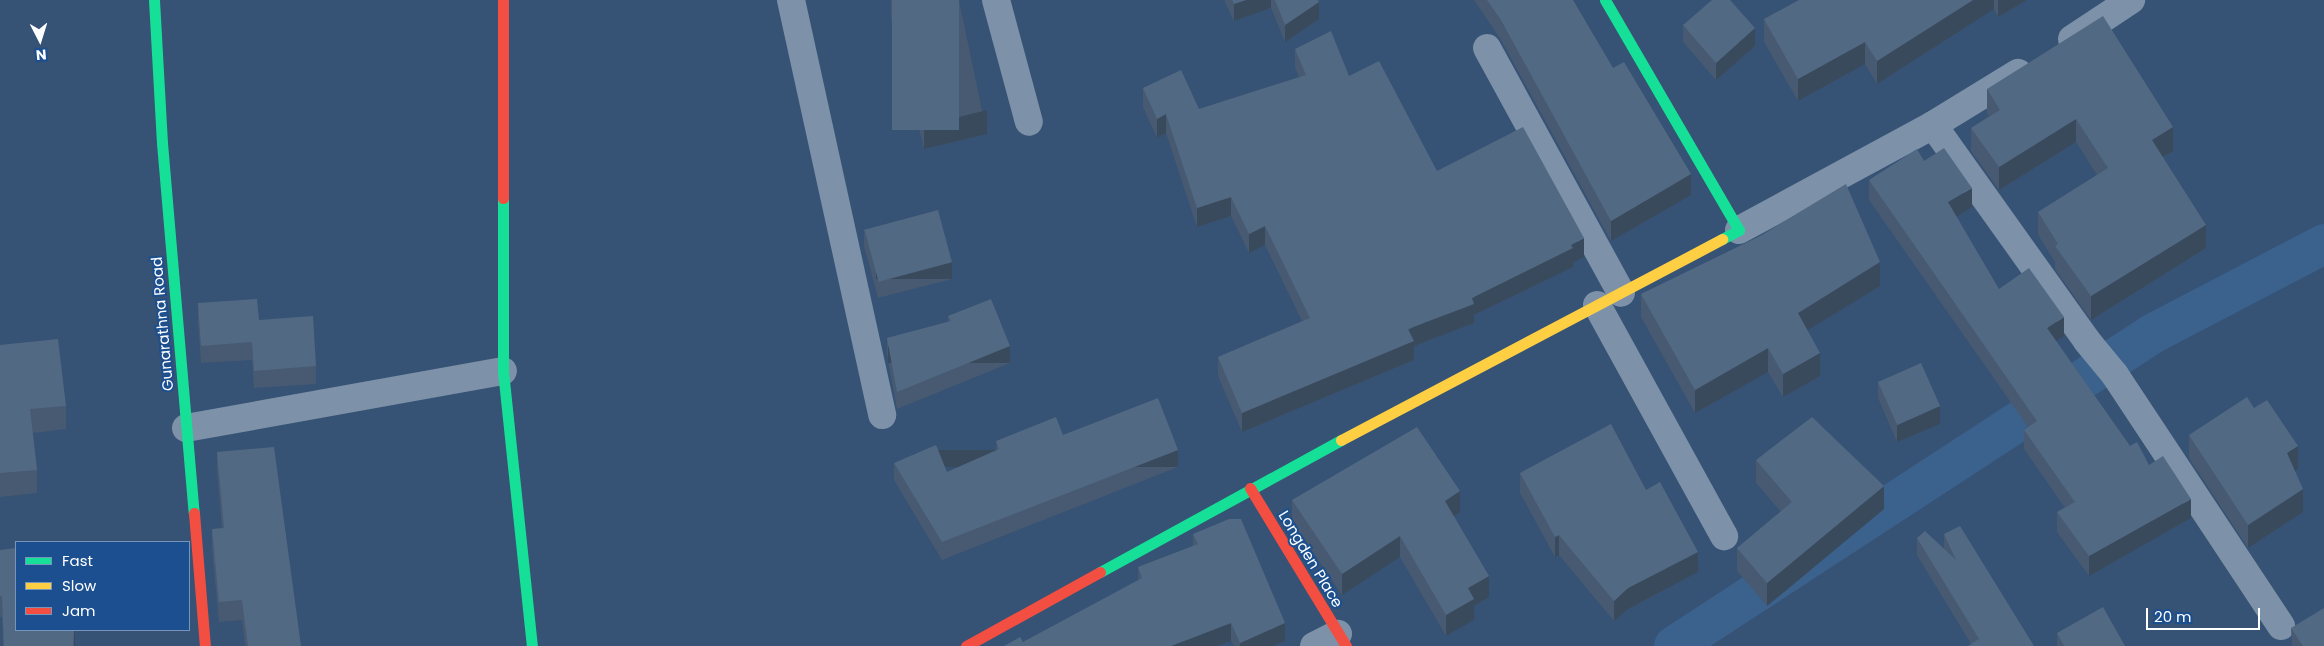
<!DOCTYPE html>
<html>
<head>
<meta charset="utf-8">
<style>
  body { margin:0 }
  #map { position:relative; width:2324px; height:646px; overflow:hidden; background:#365274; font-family:Poppins,sans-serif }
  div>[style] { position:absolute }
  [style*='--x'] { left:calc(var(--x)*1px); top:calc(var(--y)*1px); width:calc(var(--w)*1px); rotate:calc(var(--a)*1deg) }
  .canal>* { height:40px; margin:-20px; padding:0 20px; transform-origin:20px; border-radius:20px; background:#3b618d }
  .street>* { height:28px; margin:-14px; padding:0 14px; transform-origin:14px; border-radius:14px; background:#7d92a8 }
  .fast>* { height:11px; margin:-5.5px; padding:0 5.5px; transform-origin:5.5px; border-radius:5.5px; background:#16e098 }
  .slow>* { height:11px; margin:-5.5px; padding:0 5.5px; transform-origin:5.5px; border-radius:5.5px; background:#ffcf43 }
  .jam>* { height:11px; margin:-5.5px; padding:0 5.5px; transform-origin:5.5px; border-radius:5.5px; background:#f24e42 }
  .wall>* { inset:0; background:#475a72 }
  .shaded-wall>* { inset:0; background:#394a5c; transform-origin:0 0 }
  .building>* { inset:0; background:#526984; transform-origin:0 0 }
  span { translate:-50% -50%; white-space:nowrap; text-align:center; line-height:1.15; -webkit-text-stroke:4px #1b4f8f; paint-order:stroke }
  .street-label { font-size:15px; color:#fff }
  .legend { position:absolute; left:15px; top:541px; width:175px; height:90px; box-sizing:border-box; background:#1b4f8f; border:1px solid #7695bc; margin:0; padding:6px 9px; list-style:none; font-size:15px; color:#fff }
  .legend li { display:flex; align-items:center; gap:10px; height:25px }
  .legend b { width:25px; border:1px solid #7695bc }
  .north { position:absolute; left:15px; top:15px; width:50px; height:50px; -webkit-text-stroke:4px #1b4f8f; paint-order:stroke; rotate:175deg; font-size:14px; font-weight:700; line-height:20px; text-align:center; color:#fff }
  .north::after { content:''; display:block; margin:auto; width:18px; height:22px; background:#fff; clip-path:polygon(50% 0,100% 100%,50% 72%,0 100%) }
  .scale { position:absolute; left:2146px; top:608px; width:114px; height:22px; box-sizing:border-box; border:2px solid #fff; border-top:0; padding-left:6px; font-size:15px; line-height:18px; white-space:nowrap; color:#fff; -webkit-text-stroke:4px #1b4f8f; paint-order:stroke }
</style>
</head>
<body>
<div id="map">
  <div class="canal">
    <i style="--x:1674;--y:646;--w:571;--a:-33.13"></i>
    <i style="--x:2152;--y:334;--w:194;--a:-27.6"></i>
  </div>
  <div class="street">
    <i style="--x:791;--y:0;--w:425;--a:77.6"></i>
    <i style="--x:996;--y:0;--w:126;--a:74.9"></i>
    <i style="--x:2072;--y:39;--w:71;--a:-33.5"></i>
    <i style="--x:1487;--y:48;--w:279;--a:61.3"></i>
    <i style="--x:1933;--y:125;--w:265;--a:54.5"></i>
    <i style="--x:2087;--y:341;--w:44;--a:50.5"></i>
    <i style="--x:2115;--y:375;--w:301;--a:56.5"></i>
    <i style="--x:1739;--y:230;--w:221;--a:-28.4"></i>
    <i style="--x:1933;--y:125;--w:100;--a:-31.5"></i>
    <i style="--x:1597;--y:305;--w:264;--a:61.2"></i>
    <i style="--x:186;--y:428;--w:322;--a:-10.2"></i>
    <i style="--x:1314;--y:646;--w:27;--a:-27"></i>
  </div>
  <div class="fast">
    <i style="--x:154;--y:0;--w:143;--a:86.8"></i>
    <i style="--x:162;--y:143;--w:371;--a:85.1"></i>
    <i style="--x:1605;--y:0;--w:266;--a:59.8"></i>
    <i style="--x:1739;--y:230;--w:19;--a:152"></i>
    <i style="--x:503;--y:198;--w:173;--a:90"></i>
    <i style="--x:503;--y:371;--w:277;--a:84"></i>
    <i style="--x:1100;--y:572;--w:275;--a:-28.7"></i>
  </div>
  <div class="slow">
    <i style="--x:1341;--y:440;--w:431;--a:-27.8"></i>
  </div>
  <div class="jam">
    <i style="--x:503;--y:0;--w:198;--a:90"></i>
    <i style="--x:1250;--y:488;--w:185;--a:58.7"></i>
    <i style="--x:194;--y:513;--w:133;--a:85.3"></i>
    <i style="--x:966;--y:646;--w:153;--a:-28.9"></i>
  </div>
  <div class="wall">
    <i style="clip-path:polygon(891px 0,959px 0,987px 134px,924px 149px,891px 18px)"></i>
    <i style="clip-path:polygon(1224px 0,1318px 0,1319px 19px,1285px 42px,1271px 8px,1234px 21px)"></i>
    <i style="clip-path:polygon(1474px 0,1573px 0,1613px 68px,1691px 195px,1611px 241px,1501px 40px)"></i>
    <i style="clip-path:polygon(1799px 0,2027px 0,1998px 17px,1994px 9px,1877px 84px,1865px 64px,1798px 101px,1764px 42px,1764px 19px)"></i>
    <i style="clip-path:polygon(1683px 25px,1755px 46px,1716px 80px,1683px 42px)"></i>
    <i style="clip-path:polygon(1295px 49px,1349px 76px,1437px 171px,1584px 257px,1573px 263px,1573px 267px,1474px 315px,1474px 323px,1414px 346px,1414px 360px,1242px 432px,1218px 376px,1218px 357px,1302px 321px,1265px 245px,1249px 253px,1231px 216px,1197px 227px,1166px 133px,1157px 138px,1143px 107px,1143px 88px,1199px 109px,1299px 77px,1295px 68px)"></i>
    <i style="clip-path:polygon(1987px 89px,2173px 151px,2163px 157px,2206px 248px,2091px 320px,2055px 269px,2055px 262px,2038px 235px,2038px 212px,2097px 175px,2076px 142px,1999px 190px,1971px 151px,1971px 128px,1989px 116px,1987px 113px)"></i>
    <i style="clip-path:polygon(1924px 161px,1972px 207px,1956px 217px,1999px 289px,2064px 336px,2056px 341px,2130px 446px,2149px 465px,2191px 518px,2089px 576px,2057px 532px,2057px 512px,2065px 508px,2024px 449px,2024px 430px,2028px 427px,1869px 200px,1869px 180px)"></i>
    <i style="clip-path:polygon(864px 229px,952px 279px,878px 298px,864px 246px)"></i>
    <i style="clip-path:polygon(1880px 286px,1807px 330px,1820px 376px,1783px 397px,1768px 372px,1695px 413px,1641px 317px,1641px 294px)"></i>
    <i style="clip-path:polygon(198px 303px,259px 320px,316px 366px,316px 384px,254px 388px,252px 360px,201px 363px,198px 321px)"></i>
    <i style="clip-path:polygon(948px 316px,1010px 363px,897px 409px,887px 355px,887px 338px,948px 322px)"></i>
    <i style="clip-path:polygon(0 345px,66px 406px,66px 429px,33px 433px,37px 470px,37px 493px,0 497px)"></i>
    <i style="clip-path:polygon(1878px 381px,1940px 424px,1897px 442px,1878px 398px)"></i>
    <i style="clip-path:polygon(2254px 408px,2298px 469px,2295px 471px,2303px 512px,2248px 548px,2189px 458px,2189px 435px)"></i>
    <i style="clip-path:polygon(1063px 435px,1178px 467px,942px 560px,894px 480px,894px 463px,947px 472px,996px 450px,996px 441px)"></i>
    <i style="clip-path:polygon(217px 452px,301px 646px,245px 646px,242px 620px,219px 622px,212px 550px,212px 529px,222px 528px,217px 472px)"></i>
    <i style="clip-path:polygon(1756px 460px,1884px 509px,1767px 606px,1737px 571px,1737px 548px,1781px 512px,1756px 483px)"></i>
    <i style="clip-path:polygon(1520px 473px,1646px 490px,1698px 572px,1628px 609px,1614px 621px,1559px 555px,1555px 557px,1520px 493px)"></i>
    <i style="clip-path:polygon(1292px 500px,1460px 512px,1454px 516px,1489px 597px,1474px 606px,1474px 620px,1446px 636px,1400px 557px,1342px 595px,1292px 521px)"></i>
    <i style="clip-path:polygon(1193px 534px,1285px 641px,1273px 646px,1234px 646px,1231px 641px,1023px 642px,1138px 581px,1138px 567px,1193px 546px)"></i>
    <i style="clip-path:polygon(1944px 534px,2034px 646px,1971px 644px,1917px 555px,1917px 538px,1944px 550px)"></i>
    <i style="clip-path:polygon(0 550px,75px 630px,74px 646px,3px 646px,2px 617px,0 617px)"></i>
    <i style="clip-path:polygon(2291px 628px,2324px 646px,2292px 646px)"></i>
    <i style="clip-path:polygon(2057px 633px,2125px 646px,2057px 646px)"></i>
  </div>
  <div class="shaded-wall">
    <i style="clip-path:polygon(1246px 0,1271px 0,1271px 8px,1234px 21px,1234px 4px)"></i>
    <i style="clip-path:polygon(1973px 0,1994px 0,1994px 9px,1877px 84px,1877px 61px)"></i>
    <i style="clip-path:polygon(1998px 0,2027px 0,1998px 17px)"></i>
    <i style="clip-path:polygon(1319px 2px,1319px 19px,1285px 42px,1285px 25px)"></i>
    <i style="clip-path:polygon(1755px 28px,1755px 46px,1716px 80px,1716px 63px)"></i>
    <i style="clip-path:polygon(1865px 42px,1865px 64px,1798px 101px,1798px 79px)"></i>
    <i style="clip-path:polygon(987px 110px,987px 134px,924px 149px,924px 126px)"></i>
    <i style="clip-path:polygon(1166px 114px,1166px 133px,1157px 138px,1157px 119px)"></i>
    <i style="clip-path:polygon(2076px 119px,2076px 142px,1999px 190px,1999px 167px)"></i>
    <i style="clip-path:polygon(2173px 127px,2173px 151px,2152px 163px,2152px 140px)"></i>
    <i style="clip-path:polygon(1691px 174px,1691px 195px,1611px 241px,1611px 221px)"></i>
    <i style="clip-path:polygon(1972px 188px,1972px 207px,1948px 222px,1948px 202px)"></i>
    <i style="clip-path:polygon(1231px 197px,1231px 216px,1197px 227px,1197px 208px)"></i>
    <i style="clip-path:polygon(2206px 225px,2206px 248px,2091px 320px,2091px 296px)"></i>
    <i style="clip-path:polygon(1265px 226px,1265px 245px,1249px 253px,1249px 234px)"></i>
    <i style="clip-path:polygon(1584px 238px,1584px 257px,1573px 263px,1573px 267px,1474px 315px,1474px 323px,1414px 346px,1414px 360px,1242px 432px,1242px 413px,1472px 298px)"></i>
    <i style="left:952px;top:262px;width:17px;height:76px;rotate:90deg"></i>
    <i style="clip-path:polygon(1880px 262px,1880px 286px,1798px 336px,1798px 313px)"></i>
    <i style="clip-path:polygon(2064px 317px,2064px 336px,2047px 347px,2047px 328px)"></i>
    <i style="left:1010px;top:346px;width:17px;height:122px;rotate:90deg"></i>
    <i style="clip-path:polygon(1768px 348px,1768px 372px,1695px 413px,1695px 390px)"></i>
    <i style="clip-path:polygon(1820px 353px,1820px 376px,1783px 397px,1783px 374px)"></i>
    <i style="clip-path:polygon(1940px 406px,1940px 424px,1897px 442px,1897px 425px)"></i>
    <i style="clip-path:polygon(2298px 446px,2298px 469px,2287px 477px,2287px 453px)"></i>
    <i style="left:1178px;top:450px;width:17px;height:253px;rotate:90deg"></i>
    <i style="clip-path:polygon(1884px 486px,1884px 509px,1767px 606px,1767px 583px)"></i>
    <i style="clip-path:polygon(2303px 489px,2303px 512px,2248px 548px,2248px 525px)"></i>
    <i style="clip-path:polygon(1460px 491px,1460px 512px,1445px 522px,1445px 501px)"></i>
    <i style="clip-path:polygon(2191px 499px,2191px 518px,2089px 576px,2089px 556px)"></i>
    <i style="clip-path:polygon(1559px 535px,1559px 555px,1555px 557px,1555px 537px)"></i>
    <i style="clip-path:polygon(1400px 536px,1400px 557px,1342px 595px,1342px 574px)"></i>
    <i style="clip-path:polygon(1698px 552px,1698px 572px,1628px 609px,1614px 621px,1614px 601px,1628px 588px)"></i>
    <i style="clip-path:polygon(1489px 576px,1489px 597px,1474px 606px,1474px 620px,1446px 636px,1446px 615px,1468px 588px)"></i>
    <i style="clip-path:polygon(1231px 623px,1231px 641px,1217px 646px,1171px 646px)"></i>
    <i style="clip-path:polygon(1285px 623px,1285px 641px,1273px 646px,1240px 646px,1240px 643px)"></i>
    <i style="left:74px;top:630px;width:1px;height:16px"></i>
  </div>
  <div class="building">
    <i style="left:892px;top:0;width:67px;height:130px"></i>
    <i style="clip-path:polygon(1232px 0,1246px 0,1234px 4px)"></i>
    <i style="clip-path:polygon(1275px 0,1318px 0,1319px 2px,1285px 25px)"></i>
    <i style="clip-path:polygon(1487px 0,1573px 0,1613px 68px,1624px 62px,1691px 174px,1611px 221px,1501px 20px)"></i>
    <i style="clip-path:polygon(1712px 0,1730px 0,1755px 28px,1716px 63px,1683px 25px)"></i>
    <i style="clip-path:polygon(1799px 0,1973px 0,1877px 61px,1865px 42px,1798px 79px,1764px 19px)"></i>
    <i style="clip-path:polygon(2103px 16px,2173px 127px,2152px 140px,2206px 225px,2091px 296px,2055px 246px,2058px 244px,2038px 212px,2108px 168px,2076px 119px,1999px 167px,1971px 128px,2000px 110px,1987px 89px)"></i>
    <i style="clip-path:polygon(1331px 31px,1349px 76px,1379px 61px,1437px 171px,1523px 127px,1584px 238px,1571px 245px,1573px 248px,1472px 298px,1474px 304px,1408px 329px,1414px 341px,1242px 413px,1218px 357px,1310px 318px,1265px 226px,1249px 234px,1231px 197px,1197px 208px,1166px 114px,1157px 119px,1143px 88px,1181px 70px,1199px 109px,1306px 75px,1295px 49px)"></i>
    <i style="clip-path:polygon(1944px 148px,1972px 188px,1948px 202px,1999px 289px,2029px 268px,2064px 317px,2047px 328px,2130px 446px,2137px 442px,2149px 465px,2163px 456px,2191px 499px,2089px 556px,2057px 512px,2075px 502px,2024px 430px,2037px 421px,1869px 180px,1917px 149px,1924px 161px)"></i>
    <i style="clip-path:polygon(1846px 184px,1880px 262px,1798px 313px,1820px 353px,1783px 374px,1768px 348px,1695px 390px,1641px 294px,1760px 236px)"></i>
    <i style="left:938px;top:210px;width:54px;height:76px;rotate:75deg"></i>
    <i style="clip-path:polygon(257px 299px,259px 320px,313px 316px,316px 366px,254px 371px,252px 342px,201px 346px,198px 303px)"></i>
    <i style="clip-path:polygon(991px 299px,1010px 346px,897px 392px,887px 338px,951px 321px,948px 316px)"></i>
    <i style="clip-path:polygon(58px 339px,66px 406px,30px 409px,37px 470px,0 473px,0 345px)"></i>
    <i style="left:1921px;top:363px;width:47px;height:47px;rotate:66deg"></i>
    <i style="clip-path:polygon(2247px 397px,2254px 408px,2267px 400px,2298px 446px,2287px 453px,2303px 489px,2248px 525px,2189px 435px)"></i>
    <i style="clip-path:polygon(1158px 398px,1178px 450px,942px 542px,894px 463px,936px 445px,947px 472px,999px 449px,996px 441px,1056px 417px,1063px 435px)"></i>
    <i style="clip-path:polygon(1812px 417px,1884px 486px,1767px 583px,1737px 548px,1792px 502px,1756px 460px)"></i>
    <i style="clip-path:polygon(1611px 424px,1646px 490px,1660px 482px,1698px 552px,1628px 588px,1614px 601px,1559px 535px,1555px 537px,1520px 473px)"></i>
    <i style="clip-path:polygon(1417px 427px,1460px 491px,1445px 501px,1489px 576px,1468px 588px,1474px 599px,1446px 615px,1400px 536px,1342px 574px,1292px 500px)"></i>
    <i style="clip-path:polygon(274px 447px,301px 646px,248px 646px,242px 600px,219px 602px,212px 529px,224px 528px,217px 452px)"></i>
    <i style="clip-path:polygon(1229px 519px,1241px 519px,1285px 623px,1240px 643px,1231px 623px,1171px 646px,1004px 646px,1020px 637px,1023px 642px,1142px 578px,1138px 567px,1198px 544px,1193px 534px)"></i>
    <i style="clip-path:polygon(1960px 526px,2034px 646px,1968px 646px,1979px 639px,1917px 538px,1925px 531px,1956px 560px,1944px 534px)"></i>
    <i style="clip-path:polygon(16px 548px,16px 630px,74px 630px,73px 646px,4px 646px,2px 596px,0 596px,0 550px)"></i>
    <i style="clip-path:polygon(2103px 607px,2125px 646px,2064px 646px,2057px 633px)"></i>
    <i style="clip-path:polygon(2324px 608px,2324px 646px,2303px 646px,2291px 628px)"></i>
  </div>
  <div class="street-label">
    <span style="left:162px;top:324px;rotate:-95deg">Gunarathna Road</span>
    <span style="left:1311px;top:559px;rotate:59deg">Longden Place</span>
  </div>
  <ul class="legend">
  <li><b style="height:6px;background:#16e098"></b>Fast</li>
  <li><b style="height:6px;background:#ffcf43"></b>Slow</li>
  <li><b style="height:6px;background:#f24e42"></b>Jam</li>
  </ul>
  <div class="north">N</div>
  <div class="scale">20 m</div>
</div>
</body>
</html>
